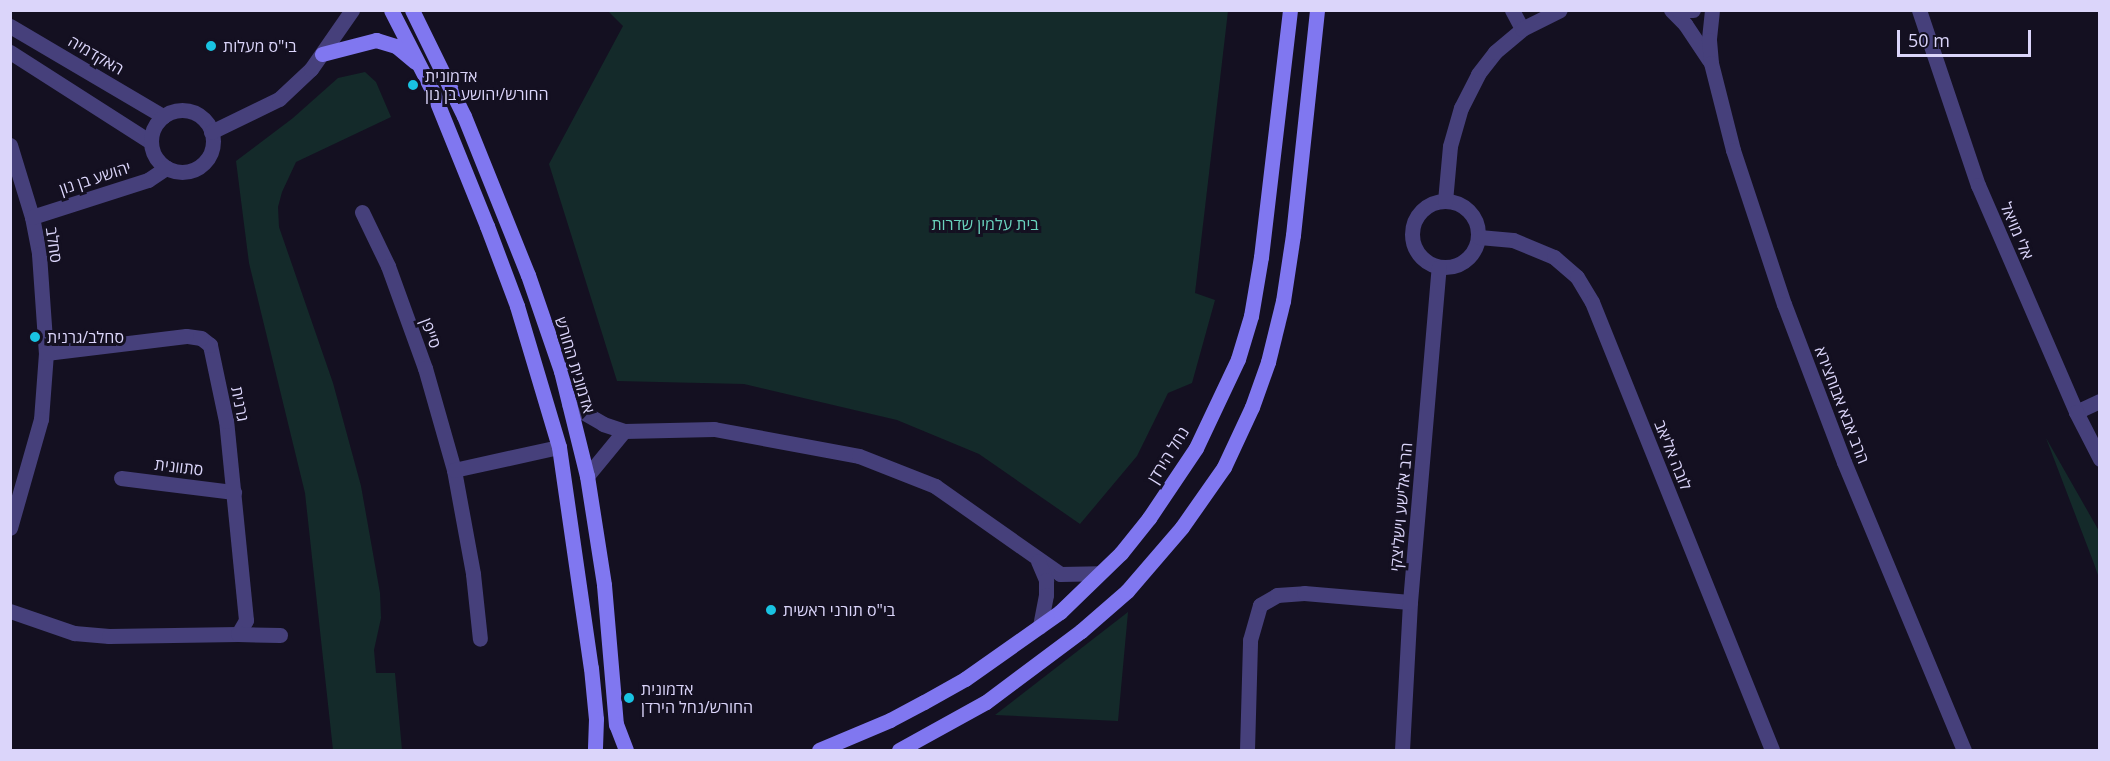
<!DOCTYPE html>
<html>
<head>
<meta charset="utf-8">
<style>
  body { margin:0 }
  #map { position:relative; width:2110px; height:761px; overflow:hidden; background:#141021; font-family:"Open Sans","Noto Sans Hebrew",sans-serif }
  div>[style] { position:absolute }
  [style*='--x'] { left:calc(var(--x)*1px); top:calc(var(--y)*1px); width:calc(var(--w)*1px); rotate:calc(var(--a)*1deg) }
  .green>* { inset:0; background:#142a2a }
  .minor>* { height:15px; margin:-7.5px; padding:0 7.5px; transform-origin:7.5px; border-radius:7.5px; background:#46407b }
  .minor>.ring { margin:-7.5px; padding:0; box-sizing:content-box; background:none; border:15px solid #46407b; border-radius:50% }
  .tertiary>* { height:15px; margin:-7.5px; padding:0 7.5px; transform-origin:7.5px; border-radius:7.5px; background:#46407b }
  .secondary>* { height:15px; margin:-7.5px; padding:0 7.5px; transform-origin:7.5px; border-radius:7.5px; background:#8077f0 }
  .dots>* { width:16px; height:16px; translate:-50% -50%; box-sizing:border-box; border:3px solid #141021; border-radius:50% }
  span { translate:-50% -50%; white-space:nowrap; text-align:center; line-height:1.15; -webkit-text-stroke:6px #141021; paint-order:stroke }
  .poi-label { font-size:16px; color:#dbd5fa }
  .left { translate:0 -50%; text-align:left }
  .street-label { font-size:16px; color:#dbd5fa }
  .park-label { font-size:16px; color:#69d2bd }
  .frame { position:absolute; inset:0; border:12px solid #dbd5fa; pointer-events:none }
  .scale { position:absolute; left:1897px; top:30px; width:134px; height:27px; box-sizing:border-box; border:3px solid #dbd5fa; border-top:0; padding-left:8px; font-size:18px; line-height:21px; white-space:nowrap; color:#dbd5fa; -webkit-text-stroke:4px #141021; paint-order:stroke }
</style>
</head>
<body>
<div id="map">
  <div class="green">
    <i style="clip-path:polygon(608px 11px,1228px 11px,1195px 293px,1215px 300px,1192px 383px,1168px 393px,1137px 456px,1080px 524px,979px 454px,897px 420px,744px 384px,617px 381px,549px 164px,623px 26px)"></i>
    <i style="clip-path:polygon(365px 72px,376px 82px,391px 117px,296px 162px,282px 192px,278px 207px,279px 227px,333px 383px,361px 486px,380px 593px,381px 618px,374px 650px,376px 673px,395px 673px,402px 750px,333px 750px,305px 493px,249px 263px,236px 161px,293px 118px,338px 78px)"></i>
    <i style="clip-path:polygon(2046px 438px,2099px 531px,2099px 578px,2093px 561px)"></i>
    <i style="clip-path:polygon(1128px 612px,1118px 721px,995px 715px)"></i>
  </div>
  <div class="minor">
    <i style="--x:1512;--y:10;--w:21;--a:62"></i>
    <i style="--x:1671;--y:10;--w:20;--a:45"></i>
    <i style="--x:1685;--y:24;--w:43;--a:56.3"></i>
    <i style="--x:1678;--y:10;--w:15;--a:0"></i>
    <i style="--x:1712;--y:10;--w:30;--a:96"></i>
    <i style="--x:1709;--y:40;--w:23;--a:85"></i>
    <i style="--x:1711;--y:63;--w:90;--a:75.8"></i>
    <i style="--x:1733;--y:150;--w:162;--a:71.7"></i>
    <i style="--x:1784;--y:304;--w:169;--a:69.2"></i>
    <i style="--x:1844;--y:462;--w:312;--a:67.4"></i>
    <i style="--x:10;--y:26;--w:178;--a:30.5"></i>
    <i style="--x:10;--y:52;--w:167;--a:32.6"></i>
    <i class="ring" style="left:151px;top:110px;width:47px;height:47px"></i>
    <i style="--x:211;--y:132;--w:76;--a:-25.9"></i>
    <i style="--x:279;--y:99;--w:44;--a:-43.2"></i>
    <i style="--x:311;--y:69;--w:72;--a:-55.2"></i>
    <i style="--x:10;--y:145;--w:75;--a:73"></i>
    <i style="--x:32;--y:217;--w:38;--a:79"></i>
    <i style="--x:39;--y:254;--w:99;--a:86"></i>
    <i style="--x:46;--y:353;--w:66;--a:94.3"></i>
    <i style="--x:41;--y:419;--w:113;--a:105.9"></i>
    <i class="ring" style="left:1412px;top:201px;width:51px;height:51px"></i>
    <i style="--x:1445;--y:201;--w:55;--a:-84.8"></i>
    <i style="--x:1450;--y:146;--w:40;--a:-74"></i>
    <i style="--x:1461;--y:108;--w:38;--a:-63"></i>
    <i style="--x:1478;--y:74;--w:28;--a:-52"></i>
    <i style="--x:1495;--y:52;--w:35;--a:-40"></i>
    <i style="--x:1522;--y:29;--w:42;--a:-26.6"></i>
    <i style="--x:362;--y:212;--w:60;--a:64.3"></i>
    <i style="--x:388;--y:266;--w:109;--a:70.1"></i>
    <i style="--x:425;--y:368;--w:106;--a:74.1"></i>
    <i style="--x:454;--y:470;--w:106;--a:79.6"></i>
    <i style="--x:473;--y:574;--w:65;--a:83.9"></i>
    <i style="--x:32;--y:217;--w:122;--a:-17.7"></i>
    <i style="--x:148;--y:180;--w:22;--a:-34"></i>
    <i style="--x:1479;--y:237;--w:34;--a:5"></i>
    <i style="--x:1513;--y:240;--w:44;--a:22.5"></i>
    <i style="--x:1554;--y:257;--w:30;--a:41"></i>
    <i style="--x:1577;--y:277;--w:29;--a:59"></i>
    <i style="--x:1592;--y:302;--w:483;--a:68.1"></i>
    <i style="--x:569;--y:404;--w:39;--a:30"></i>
    <i style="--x:603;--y:424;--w:22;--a:18"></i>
    <i style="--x:624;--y:431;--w:90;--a:-1.3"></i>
    <i style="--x:714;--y:429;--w:147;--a:10.5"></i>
    <i style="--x:859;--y:456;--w:82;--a:21.5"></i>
    <i style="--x:935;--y:486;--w:153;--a:35.1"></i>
    <i style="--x:1060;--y:574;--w:39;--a:-1"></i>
    <i style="--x:2076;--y:412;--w:26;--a:-25"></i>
    <i style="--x:454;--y:470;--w:107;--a:-12.4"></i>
    <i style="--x:587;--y:476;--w:58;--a:-50.6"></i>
    <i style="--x:121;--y:478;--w:114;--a:7.1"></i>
    <i style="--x:1038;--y:561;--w:21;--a:67"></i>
    <i style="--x:1046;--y:580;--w:15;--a:90"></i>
    <i style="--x:1046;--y:595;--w:32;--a:101"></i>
    <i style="--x:10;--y:611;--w:68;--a:19"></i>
    <i style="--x:74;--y:633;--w:35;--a:5"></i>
    <i style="--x:109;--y:636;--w:129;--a:-0.9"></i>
    <i style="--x:238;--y:634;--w:16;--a:-60"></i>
    <i style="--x:246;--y:620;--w:200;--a:-95.7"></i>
    <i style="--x:226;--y:421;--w:78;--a:-101.9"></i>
    <i style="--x:210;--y:345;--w:11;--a:-142"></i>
    <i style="--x:201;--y:338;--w:15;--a:-172"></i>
    <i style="--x:186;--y:336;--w:141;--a:173.1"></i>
    <i style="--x:238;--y:634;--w:42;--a:1.4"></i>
    <i style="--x:1247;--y:750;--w:110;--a:-88.4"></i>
    <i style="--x:1250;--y:640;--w:36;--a:-74"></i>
    <i style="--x:1260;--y:605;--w:20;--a:-30"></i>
    <i style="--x:1277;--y:595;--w:27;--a:-4"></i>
    <i style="--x:1304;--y:593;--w:106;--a:4.9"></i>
    <i style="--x:1402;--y:750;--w:148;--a:-86.9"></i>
    <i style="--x:1410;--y:602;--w:336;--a:-85.1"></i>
  </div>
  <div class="tertiary">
    <i style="--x:1919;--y:10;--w:185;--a:71.4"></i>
    <i style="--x:1978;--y:185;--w:247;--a:66.6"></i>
    <i style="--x:2076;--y:412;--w:53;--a:62.9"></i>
  </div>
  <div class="secondary">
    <i style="--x:391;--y:10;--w:90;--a:62.9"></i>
    <i style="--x:432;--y:90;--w:147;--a:68"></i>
    <i style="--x:487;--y:226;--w:85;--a:69.4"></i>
    <i style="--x:517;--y:306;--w:147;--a:73.4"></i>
    <i style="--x:559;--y:447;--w:223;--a:81.8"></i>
    <i style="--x:591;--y:668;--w:51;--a:84.4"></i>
    <i style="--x:596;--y:719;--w:31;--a:92"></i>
    <i style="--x:412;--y:10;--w:118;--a:63.9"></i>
    <i style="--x:464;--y:116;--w:171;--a:68.1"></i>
    <i style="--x:528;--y:275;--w:102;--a:71"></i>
    <i style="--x:561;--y:371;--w:108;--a:76.1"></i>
    <i style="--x:587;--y:476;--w:110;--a:81.1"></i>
    <i style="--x:604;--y:585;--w:140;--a:85.1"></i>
    <i style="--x:616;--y:724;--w:28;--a:69"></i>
    <i style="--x:322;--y:54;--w:56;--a:-14.5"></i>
    <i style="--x:376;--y:40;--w:21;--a:17"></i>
    <i style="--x:396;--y:46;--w:25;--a:40"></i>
    <i style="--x:819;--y:750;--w:77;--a:-22.9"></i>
    <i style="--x:890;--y:720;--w:38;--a:-28"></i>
    <i style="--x:924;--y:702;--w:47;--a:-29.3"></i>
    <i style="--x:965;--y:679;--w:116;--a:-35.2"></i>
    <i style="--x:1060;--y:612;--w:85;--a:-44"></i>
    <i style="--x:1121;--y:553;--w:45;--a:-51.3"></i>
    <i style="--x:1149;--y:518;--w:84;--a:-56.1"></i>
    <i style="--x:1196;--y:448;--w:98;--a:-64.7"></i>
    <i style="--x:1238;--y:359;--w:45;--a:-73.2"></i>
    <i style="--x:1251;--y:316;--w:60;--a:-80.4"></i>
    <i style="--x:1261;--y:257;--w:249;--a:-83.3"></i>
    <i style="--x:899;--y:750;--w:99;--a:-28.9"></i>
    <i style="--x:986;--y:702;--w:119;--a:-36.8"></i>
    <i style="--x:1081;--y:631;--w:61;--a:-41"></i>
    <i style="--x:1127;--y:591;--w:84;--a:-49.3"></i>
    <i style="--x:1182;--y:527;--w:73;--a:-55"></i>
    <i style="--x:1224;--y:467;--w:66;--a:-65"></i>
    <i style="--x:1252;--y:407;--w:48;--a:-70.4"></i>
    <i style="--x:1268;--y:362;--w:63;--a:-76.2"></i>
    <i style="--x:1283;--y:301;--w:67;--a:-81.4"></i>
    <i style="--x:1293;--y:235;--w:226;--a:-83.9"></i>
  </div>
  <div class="dots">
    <i style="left:211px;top:46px;background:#19c3e2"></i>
    <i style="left:413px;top:85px;background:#19c3e2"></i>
    <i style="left:35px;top:337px;background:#19c3e2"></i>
    <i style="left:771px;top:610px;background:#19c3e2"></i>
    <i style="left:629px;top:698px;background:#19c3e2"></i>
  </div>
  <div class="poi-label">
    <span class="left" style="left:223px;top:46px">בי"ס מעלות</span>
    <span class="left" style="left:425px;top:85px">אדמונית<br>החורש/יהושע בן נון</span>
    <span class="left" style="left:47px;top:337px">סחלב/גרנית</span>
    <span class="left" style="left:783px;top:610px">בי"ס תורני ראשית</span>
    <span class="left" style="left:641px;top:698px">אדמונית<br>החורש/נחל הירדן</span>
  </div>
  <div class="street-label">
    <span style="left:96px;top:55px;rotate:30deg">האקדמיה</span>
    <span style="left:95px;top:178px;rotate:-18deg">יהושע בן נון</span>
    <span style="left:2017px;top:231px;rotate:67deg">אלי מויאל</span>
    <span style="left:54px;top:245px;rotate:82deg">סחלב</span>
    <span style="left:431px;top:333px;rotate:70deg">סייפן</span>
    <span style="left:575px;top:365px;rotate:73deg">אדמונית החורש</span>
    <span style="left:240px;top:404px;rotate:79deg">גרנית</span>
    <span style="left:1842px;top:405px;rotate:69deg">הרב אבא אבוחצירא</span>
    <span style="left:1168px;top:455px;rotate:-58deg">נחל הירדן</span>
    <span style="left:1673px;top:455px;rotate:68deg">לובה אליאב</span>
    <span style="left:179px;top:467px;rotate:7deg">סתוונית</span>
    <span style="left:1401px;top:507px;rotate:-85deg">הרב אלישע וישליצקי</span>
  </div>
  <div class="park-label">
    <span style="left:985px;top:224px">בית עלמין שדרות</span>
  </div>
  <div class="frame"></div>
  <div class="scale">50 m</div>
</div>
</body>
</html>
